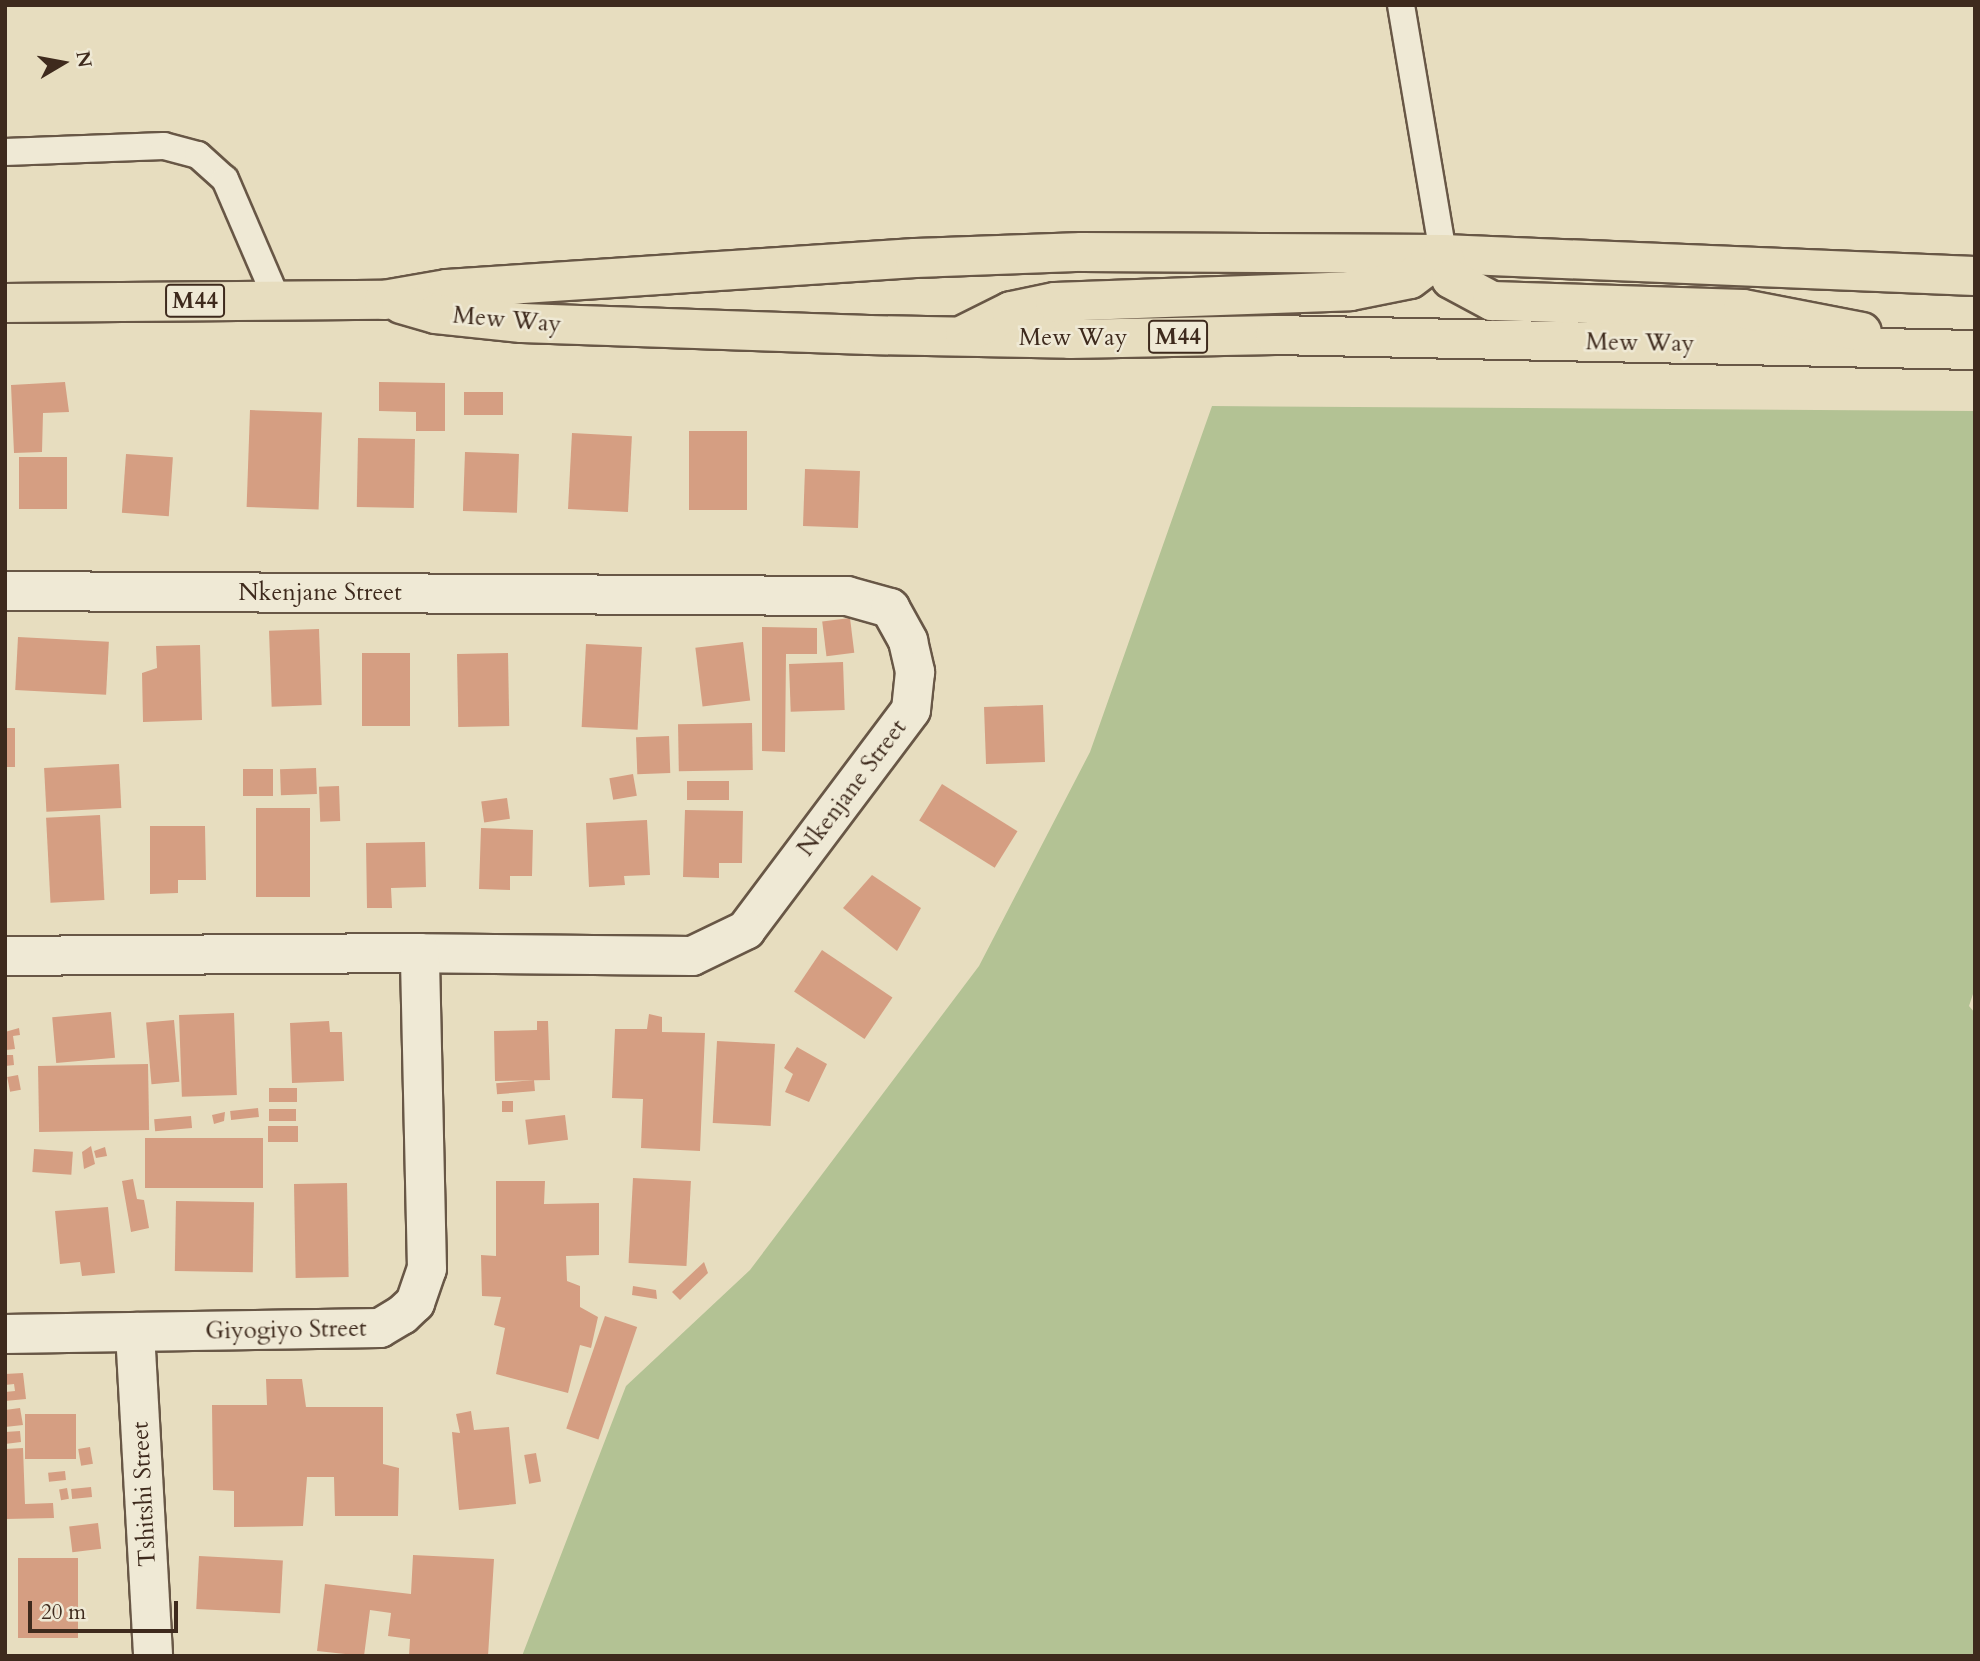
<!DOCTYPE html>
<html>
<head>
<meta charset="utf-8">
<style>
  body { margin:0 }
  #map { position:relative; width:1980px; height:1661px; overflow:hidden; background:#e7ddbf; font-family:Cardo,serif }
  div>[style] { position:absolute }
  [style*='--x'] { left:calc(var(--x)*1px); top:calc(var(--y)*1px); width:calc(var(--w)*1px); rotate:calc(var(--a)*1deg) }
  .green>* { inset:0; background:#b3c294 }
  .building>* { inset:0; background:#d59e82; transform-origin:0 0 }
  .roads { filter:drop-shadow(2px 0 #685746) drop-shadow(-2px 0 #685746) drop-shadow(0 2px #685746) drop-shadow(0 -2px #685746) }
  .service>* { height:26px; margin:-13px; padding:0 13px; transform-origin:13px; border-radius:13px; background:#efe9d5 }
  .minor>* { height:38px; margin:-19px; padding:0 19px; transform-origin:19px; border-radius:19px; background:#efe9d5 }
  .primary>* { height:38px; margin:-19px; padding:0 19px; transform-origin:19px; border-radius:19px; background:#e7ddbf }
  span { translate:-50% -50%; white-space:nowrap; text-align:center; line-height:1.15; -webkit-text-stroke:5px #efe9d5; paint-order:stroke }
  .shield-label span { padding:2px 5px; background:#efe9d5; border:2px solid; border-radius:5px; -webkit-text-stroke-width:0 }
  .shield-label { font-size:23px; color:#3e2a1d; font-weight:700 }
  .street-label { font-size:24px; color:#3e2a1d }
  .frame { position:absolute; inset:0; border:7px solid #3e2a1d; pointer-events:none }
  .north { position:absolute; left:28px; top:28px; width:70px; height:70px; -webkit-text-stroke:5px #efe9d5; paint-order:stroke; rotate:80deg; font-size:19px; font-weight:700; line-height:28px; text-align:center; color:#3e2a1d }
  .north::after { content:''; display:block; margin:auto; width:24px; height:32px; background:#3e2a1d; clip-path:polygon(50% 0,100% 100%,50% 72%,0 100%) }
  .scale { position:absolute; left:28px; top:1601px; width:150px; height:32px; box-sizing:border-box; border:4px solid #3e2a1d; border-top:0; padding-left:9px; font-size:21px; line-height:24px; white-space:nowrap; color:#3e2a1d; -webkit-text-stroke:5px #efe9d5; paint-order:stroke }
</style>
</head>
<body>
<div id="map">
  <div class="green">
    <i style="clip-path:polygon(1212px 406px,1975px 411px,1975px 988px,1969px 1006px,1975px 1013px,1975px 1656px,522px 1656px,626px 1386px,750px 1270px,979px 966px,1090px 752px)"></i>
  </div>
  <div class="building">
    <i style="clip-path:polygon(65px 382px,69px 412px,43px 413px,42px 452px,14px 453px,11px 385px)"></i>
    <i style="clip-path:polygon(379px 382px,445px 383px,445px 431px,416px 431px,416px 412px,379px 411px)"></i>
    <i style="left:503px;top:392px;width:23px;height:39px;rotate:90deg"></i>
    <i style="left:250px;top:410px;width:72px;height:97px;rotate:2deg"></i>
    <i style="left:689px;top:431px;width:58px;height:79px"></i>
    <i style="left:572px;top:433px;width:60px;height:76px;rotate:3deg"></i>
    <i style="left:358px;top:438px;width:57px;height:69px;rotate:1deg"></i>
    <i style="left:465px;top:452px;width:54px;height:59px;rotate:2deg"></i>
    <i style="left:126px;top:454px;width:47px;height:59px;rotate:4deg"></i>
    <i style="left:67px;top:457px;width:52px;height:48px;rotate:90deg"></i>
    <i style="left:805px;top:469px;width:55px;height:57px;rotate:2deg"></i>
    <i style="left:850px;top:618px;width:35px;height:28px;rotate:83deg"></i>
    <i style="clip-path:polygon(762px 627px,817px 628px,817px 654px,786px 654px,785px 752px,762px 751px)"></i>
    <i style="left:319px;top:629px;width:76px;height:50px;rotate:88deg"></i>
    <i style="left:18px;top:637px;width:91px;height:53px;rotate:3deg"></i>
    <i style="left:743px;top:642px;width:59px;height:48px;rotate:83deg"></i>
    <i style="left:586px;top:644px;width:56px;height:83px;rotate:3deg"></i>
    <i style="clip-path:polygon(200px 645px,202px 720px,143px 722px,142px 673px,157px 668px,156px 646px)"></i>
    <i style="left:362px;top:653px;width:48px;height:73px"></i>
    <i style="left:508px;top:653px;width:73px;height:51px;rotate:89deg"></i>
    <i style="left:843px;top:662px;width:48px;height:54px;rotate:88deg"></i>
    <i style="left:1043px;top:705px;width:57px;height:59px;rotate:88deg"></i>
    <i style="left:752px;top:723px;width:47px;height:74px;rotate:89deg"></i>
    <i style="left:5px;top:728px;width:10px;height:39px"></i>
    <i style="left:669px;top:736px;width:37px;height:33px;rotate:88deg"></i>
    <i style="left:119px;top:764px;width:44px;height:75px;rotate:87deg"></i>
    <i style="left:316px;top:768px;width:26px;height:36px;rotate:88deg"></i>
    <i style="left:243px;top:769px;width:30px;height:27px"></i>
    <i style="left:633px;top:774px;width:22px;height:24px;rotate:80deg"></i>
    <i style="left:729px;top:781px;width:19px;height:42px;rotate:90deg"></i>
    <i style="left:942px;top:784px;width:89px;height:43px;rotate:32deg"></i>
    <i style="left:339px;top:786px;width:35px;height:20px;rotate:88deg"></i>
    <i style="left:507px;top:798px;width:21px;height:26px;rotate:82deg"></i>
    <i style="left:256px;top:808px;width:54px;height:89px"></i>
    <i style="clip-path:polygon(685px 810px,743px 811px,742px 863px,719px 863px,719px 878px,683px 877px)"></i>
    <i style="left:100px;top:815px;width:85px;height:54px;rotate:87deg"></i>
    <i style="clip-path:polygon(647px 820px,650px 875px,624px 876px,625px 885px,589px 887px,586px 823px)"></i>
    <i style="clip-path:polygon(150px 826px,205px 826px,206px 880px,178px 880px,178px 893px,150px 894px)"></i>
    <i style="clip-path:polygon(481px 828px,533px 830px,532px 876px,510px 876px,510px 890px,479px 889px)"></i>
    <i style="clip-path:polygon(425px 842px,426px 887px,391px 888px,392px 908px,367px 908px,366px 843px)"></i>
    <i style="clip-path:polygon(872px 875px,921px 908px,897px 951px,843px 908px)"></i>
    <i style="left:822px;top:950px;width:85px;height:50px;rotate:34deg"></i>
    <i style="left:111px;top:1012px;width:46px;height:59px;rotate:85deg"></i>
    <i style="left:234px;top:1013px;width:82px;height:55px;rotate:88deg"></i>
    <i style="clip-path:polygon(649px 1014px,662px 1017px,662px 1032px,705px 1033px,700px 1151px,641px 1148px,643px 1099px,612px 1098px,615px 1029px,647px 1029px)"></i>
    <i style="left:174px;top:1020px;width:62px;height:28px;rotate:85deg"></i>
    <i style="clip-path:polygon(329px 1021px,330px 1032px,342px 1032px,344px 1081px,292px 1083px,290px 1023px)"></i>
    <i style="clip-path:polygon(537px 1021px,548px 1021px,550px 1080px,495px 1081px,494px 1031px,537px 1030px)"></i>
    <i style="clip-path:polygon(19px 1028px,20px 1035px,13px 1036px,15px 1049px,6px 1050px,5px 1032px)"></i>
    <i style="left:717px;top:1041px;width:58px;height:82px;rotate:3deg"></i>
    <i style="clip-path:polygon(797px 1047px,827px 1064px,809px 1102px,785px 1092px,793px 1074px,784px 1068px)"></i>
    <i style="clip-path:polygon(5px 1055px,13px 1055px,14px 1065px,5px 1066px)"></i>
    <i style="left:148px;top:1064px;width:66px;height:110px;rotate:89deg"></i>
    <i style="left:18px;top:1075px;width:15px;height:11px;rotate:79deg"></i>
    <i style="left:534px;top:1080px;width:11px;height:38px;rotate:85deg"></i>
    <i style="left:269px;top:1088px;width:28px;height:14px"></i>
    <i style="left:502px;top:1101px;width:11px;height:11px"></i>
    <i style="left:258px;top:1108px;width:9px;height:28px;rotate:84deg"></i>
    <i style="left:269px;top:1109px;width:27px;height:12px"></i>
    <i style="clip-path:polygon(225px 1112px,224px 1121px,214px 1124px,212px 1115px)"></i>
    <i style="left:565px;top:1115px;width:25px;height:40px;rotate:83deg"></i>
    <i style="left:191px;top:1116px;width:12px;height:37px;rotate:85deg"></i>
    <i style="left:298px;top:1126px;width:16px;height:30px;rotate:90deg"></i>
    <i style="left:145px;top:1138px;width:118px;height:50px"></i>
    <i style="clip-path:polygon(91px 1146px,95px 1164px,84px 1169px,82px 1152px)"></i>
    <i style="clip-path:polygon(105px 1147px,107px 1156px,96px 1158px,94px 1151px)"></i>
    <i style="left:34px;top:1149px;width:39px;height:23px;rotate:4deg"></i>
    <i style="left:633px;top:1178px;width:58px;height:85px;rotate:3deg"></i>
    <i style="clip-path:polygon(133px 1179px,137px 1199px,144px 1200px,149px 1228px,131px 1232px,122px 1181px)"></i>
    <i style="clip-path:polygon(496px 1181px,545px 1181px,544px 1204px,599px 1203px,599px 1255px,566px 1256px,567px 1281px,580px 1286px,580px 1307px,598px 1317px,591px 1348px,580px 1345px,568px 1393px,496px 1374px,505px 1328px,494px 1325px,501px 1297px,482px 1296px,481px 1255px,496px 1256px)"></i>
    <i style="left:347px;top:1183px;width:94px;height:53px;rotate:89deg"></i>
    <i style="left:176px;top:1201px;width:78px;height:70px;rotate:1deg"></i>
    <i style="clip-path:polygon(108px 1207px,115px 1273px,82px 1276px,80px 1262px,60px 1264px,55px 1211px)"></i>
    <i style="clip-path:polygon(704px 1262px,708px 1273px,680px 1300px,672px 1292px)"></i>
    <i style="clip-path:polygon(633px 1286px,656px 1290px,657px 1299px,632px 1295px)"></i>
    <i style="left:605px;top:1316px;width:34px;height:119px;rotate:19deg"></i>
    <i style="clip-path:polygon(23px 1373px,26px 1399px,5px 1401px,5px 1392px,15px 1391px,14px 1384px,5px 1385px,5px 1374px)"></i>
    <i style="clip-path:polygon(266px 1379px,302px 1379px,306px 1407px,383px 1407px,383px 1464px,399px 1468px,398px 1516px,335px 1516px,334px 1477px,307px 1477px,303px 1526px,234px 1527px,234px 1491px,213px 1490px,212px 1405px,267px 1405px)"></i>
    <i style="clip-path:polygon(20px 1408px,23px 1425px,5px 1427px,5px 1410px)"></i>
    <i style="clip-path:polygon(471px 1411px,474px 1430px,509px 1427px,516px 1504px,459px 1510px,452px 1432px,460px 1433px,456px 1414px)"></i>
    <i style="left:25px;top:1414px;width:51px;height:45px"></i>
    <i style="clip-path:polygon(20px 1431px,21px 1442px,5px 1444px,5px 1432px)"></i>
    <i style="left:90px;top:1447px;width:17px;height:12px;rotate:80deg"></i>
    <i style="clip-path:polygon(23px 1448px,25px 1504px,53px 1503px,54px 1518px,5px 1519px,5px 1449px)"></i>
    <i style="left:536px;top:1453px;width:29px;height:12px;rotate:80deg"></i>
    <i style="left:65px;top:1471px;width:9px;height:17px;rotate:84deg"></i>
    <i style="left:91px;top:1487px;width:10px;height:20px;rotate:84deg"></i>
    <i style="left:67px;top:1488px;width:11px;height:8px;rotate:80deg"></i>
    <i style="left:98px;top:1523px;width:26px;height:29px;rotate:83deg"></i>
    <i style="clip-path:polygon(413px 1555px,494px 1559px,488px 1656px,409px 1656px,410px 1639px,388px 1636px,391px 1613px,370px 1610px,364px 1656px,317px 1651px,325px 1584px,411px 1594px)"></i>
    <i style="left:199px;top:1556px;width:84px;height:53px;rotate:3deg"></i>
    <i style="left:18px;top:1558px;width:60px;height:80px"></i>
  </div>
  <div class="roads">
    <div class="service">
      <i style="--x:1401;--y:5;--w:253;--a:80.4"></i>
      <i style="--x:5;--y:152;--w:159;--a:-2.2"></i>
      <i style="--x:164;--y:146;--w:35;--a:15"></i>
      <i style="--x:198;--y:155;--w:36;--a:42"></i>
      <i style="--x:225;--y:179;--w:132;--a:66.7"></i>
    </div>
    <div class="minor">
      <i style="--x:5;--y:591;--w:842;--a:0.34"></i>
      <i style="--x:847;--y:596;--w:45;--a:15.6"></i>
      <i style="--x:890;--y:608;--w:38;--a:61"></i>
      <i style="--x:908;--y:641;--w:32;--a:77"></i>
      <i style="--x:915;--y:672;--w:38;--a:96"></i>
      <i style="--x:911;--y:710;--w:275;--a:126.9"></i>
      <i style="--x:746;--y:930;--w:60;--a:154.3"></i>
      <i style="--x:692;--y:956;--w:272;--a:-179.4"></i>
      <i style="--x:420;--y:953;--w:415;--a:179.6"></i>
      <i style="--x:135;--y:1332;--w:324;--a:86.8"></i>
      <i style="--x:5;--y:1334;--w:375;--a:-0.9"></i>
      <i style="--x:380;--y:1328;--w:26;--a:-31"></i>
      <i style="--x:402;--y:1315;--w:18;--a:-43"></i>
      <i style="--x:415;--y:1303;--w:36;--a:-71"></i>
      <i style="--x:427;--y:1269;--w:316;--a:-91.3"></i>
    </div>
    <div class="primary">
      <i style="--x:5;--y:303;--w:379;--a:-0.5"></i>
      <i style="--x:384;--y:300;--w:64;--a:-9.9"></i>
      <i style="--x:447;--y:289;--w:469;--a:-3.8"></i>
      <i style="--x:915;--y:258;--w:167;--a:-2.1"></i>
      <i style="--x:1082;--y:252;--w:361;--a:0.3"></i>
      <i style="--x:1443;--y:254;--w:532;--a:2.37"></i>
      <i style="--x:401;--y:304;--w:36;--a:16"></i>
      <i style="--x:436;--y:314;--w:86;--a:6"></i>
      <i style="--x:522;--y:323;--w:347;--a:2"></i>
      <i style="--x:869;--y:335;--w:201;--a:1.1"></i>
      <i style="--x:1070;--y:339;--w:205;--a:-1.1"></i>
      <i style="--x:1275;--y:335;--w:700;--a:1.23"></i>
      <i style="--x:965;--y:334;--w:51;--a:-26.6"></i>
      <i style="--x:1011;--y:311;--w:45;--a:-11.6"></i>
      <i style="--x:1055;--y:302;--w:295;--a:-2.1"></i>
      <i style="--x:1350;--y:291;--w:61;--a:-11.3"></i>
      <i style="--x:1410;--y:279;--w:41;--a:-37.1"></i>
      <i style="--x:1443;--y:254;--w:26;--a:72"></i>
      <i style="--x:1451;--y:279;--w:47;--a:28.2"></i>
      <i style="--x:1492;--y:301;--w:251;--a:1.8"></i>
      <i style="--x:1743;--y:309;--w:121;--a:10.9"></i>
    </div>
  </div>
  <div class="shield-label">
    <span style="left:195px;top:301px">M44</span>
    <span style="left:1178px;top:337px">M44</span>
  </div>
  <div class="street-label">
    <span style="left:507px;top:320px;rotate:5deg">Mew Way</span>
    <span style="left:1073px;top:338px">Mew Way</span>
    <span style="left:1640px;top:343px;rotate:1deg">Mew Way</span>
    <span style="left:320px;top:593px">Nkenjane Street</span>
    <span style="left:852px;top:788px;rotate:-53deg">Nkenjane Street</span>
    <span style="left:286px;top:1330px;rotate:-1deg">Giyogiyo Street</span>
    <span style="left:144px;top:1494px;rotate:-93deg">Tshitshi Street</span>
  </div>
  <div class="frame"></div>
  <div class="north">N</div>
  <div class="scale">20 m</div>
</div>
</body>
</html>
